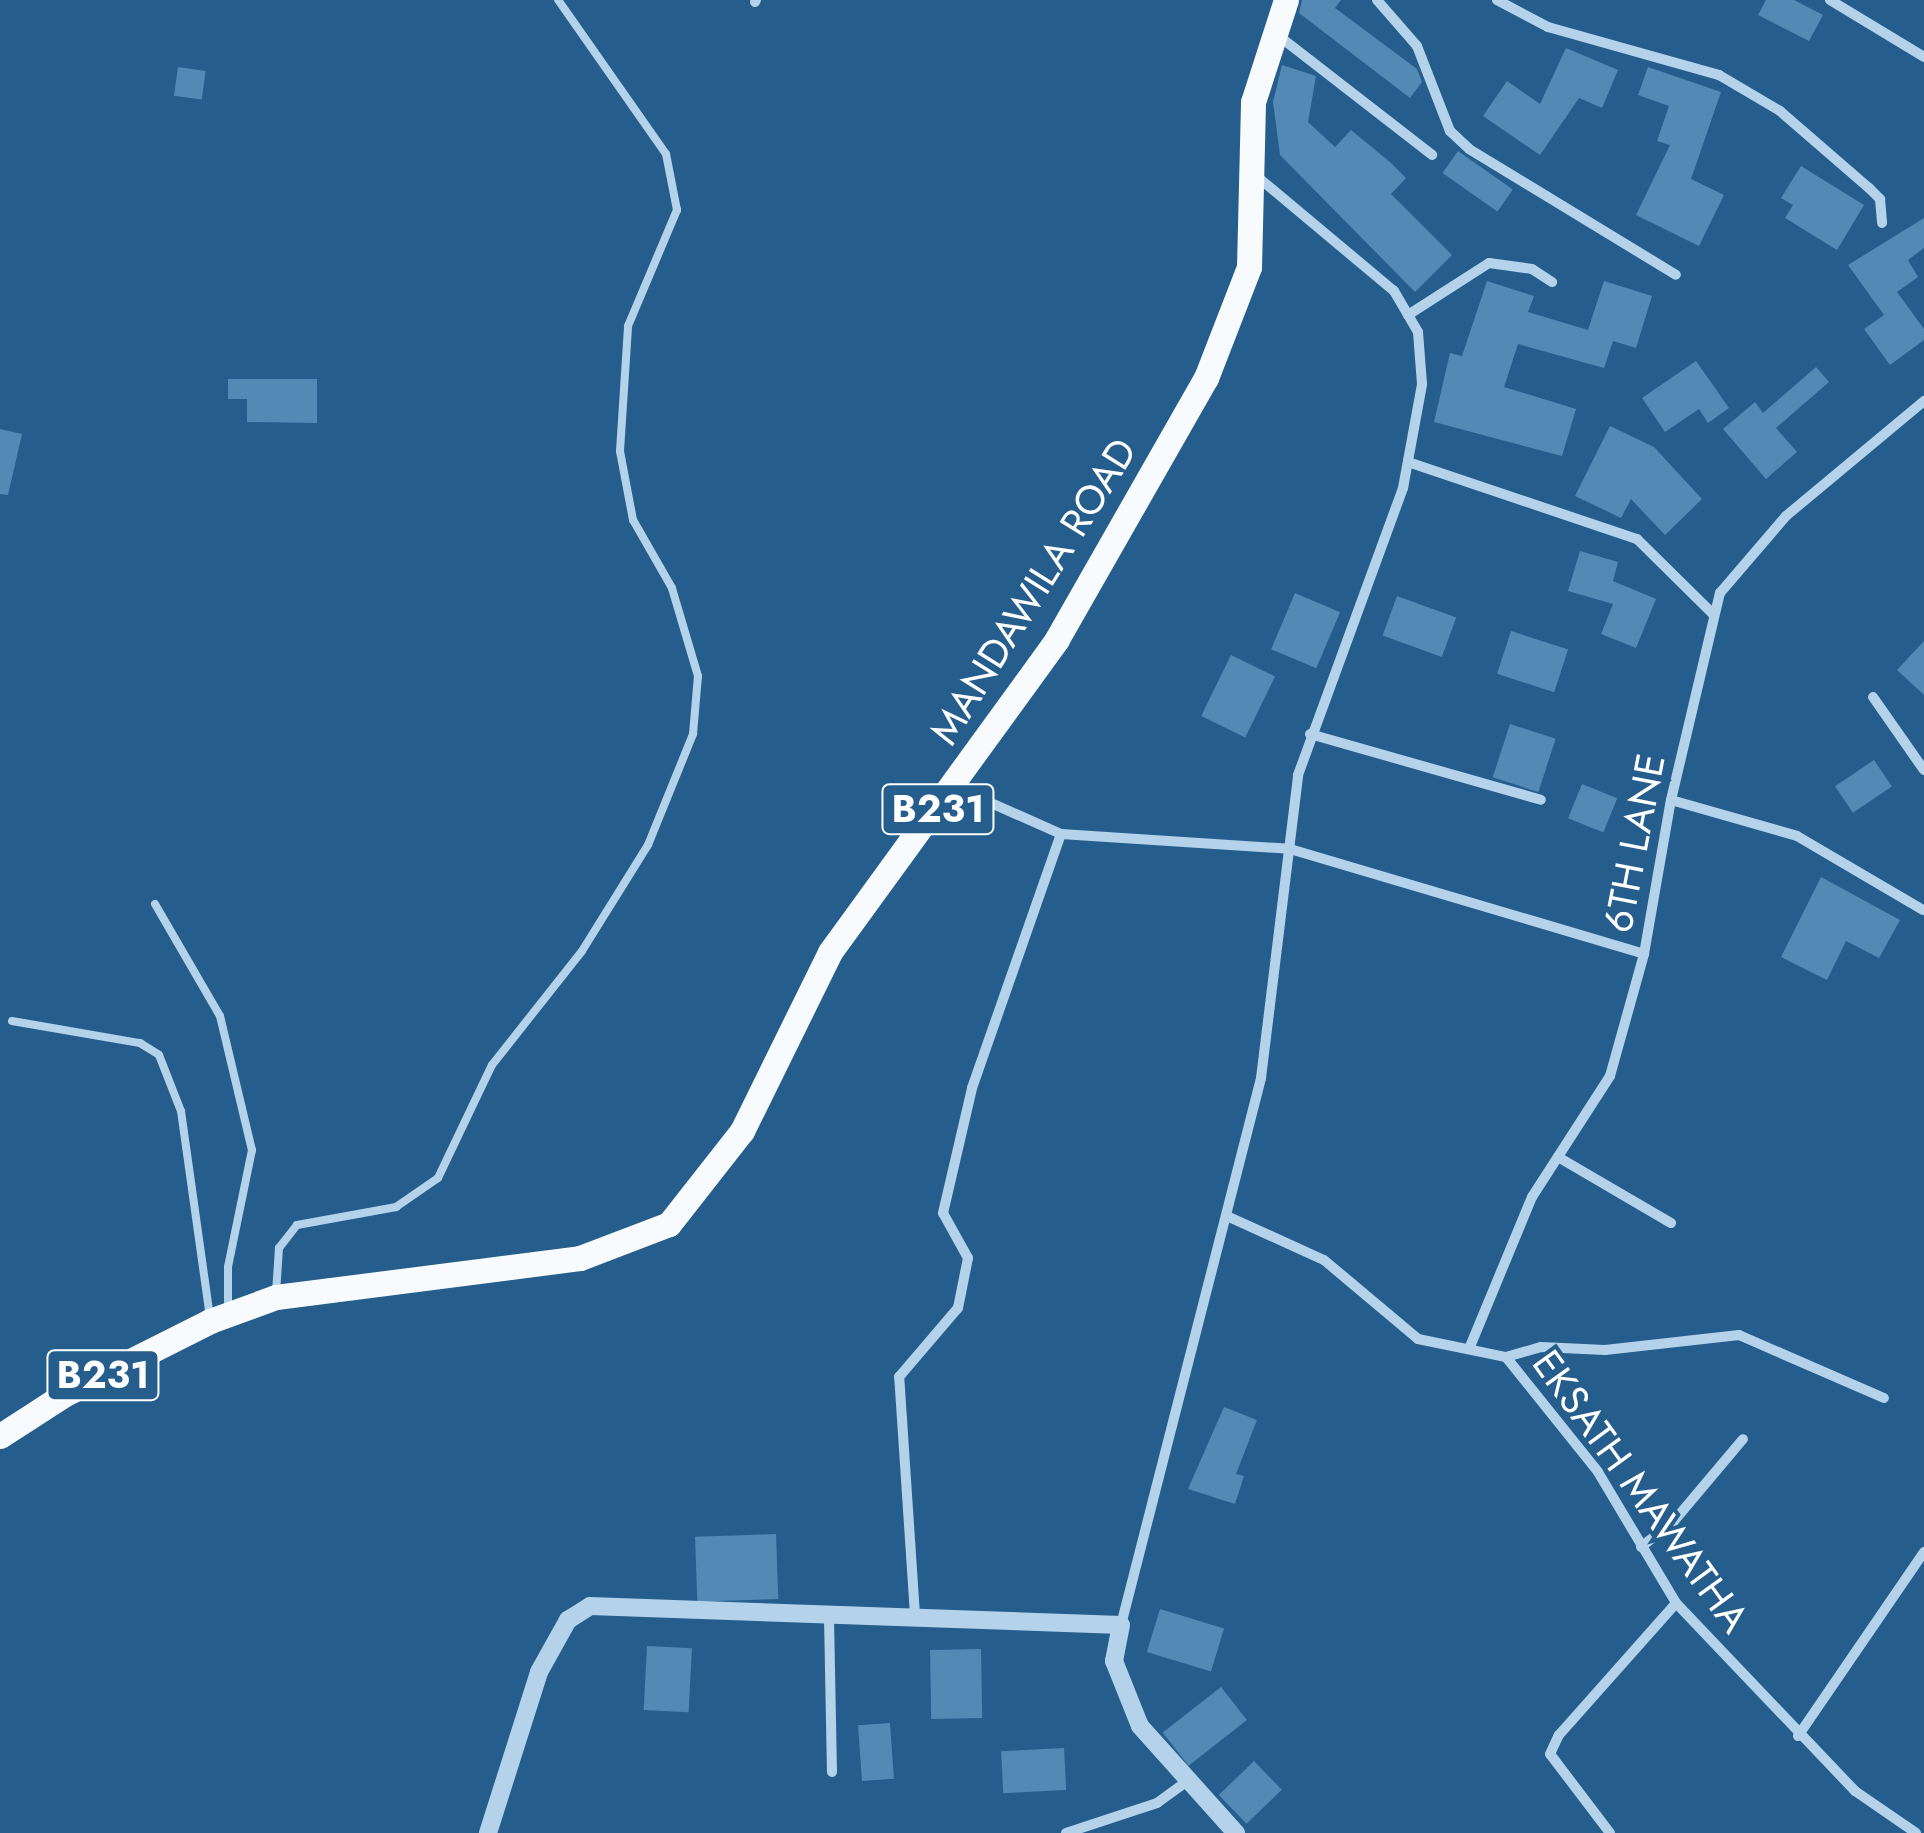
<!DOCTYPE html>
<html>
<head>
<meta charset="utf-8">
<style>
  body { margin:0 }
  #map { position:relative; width:1924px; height:1833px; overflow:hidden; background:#255e8d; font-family:Jost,sans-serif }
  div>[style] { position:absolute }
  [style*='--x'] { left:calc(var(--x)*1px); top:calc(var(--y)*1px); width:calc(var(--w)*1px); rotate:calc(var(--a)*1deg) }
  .building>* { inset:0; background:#5289b5; transform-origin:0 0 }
  .service>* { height:8px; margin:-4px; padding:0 4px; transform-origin:4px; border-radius:4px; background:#b4d3eb }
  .minor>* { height:10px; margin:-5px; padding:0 5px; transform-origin:5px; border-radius:5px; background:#b4d3eb }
  .tertiary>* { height:18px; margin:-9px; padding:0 9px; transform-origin:9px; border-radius:9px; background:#b4d3eb }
  .primary>* { height:25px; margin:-12.5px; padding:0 12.5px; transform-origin:12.5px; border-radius:12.5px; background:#f8fbfe }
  span { translate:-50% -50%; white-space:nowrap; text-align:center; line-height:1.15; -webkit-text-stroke:8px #255e8d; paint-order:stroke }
  .shield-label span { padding:2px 8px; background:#255e8d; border:2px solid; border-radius:8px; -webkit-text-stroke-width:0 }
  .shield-label { font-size:38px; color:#fff; font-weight:700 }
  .street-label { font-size:40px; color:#fff }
</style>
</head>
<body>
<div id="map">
  <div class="building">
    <i style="clip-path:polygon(1302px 0,1341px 0,1335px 8px,1417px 69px,1422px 82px,1410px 98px,1299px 13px)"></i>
    <i style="clip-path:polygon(1766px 0,1794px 0,1823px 15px,1809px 41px,1758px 15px)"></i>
    <i style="clip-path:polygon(1566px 48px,1618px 70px,1602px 108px,1579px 98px,1540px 155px,1483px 116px,1507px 81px,1540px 104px)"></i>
    <i style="clip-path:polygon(1282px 65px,1316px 76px,1308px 122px,1335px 147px,1351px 130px,1390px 162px,1406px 178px,1391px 194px,1452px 255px,1415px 292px,1280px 155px,1273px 102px)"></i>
    <i style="left:178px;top:67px;width:28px;height:29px;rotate:8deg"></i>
    <i style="clip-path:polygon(1648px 67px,1721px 92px,1691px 179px,1724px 195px,1699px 246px,1636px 215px,1670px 145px,1657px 141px,1669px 106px,1638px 95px)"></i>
    <i style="left:1458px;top:151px;width:67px;height:27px;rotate:35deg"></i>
    <i style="clip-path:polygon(1801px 166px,1864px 205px,1837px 250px,1785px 218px,1793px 205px,1781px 198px)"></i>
    <i style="clip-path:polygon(1924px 218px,1924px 248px,1908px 260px,1918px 277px,1897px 292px,1924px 329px,1924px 340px,1890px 365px,1864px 329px,1884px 315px,1848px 265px)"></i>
    <i style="clip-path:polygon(1487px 281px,1534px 296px,1528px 312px,1588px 330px,1604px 281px,1652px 296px,1636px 348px,1613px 341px,1604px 368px,1518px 344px,1504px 387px,1576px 409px,1562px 456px,1434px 422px,1450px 353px,1462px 356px)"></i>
    <i style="clip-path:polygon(1696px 361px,1729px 408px,1708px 423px,1699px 409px,1665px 432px,1642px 398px)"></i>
    <i style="clip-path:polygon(1816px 367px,1829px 382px,1776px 428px,1797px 452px,1766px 479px,1723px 429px,1755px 402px,1763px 413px)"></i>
    <i style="clip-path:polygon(228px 379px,317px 379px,317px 423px,247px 422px,247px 399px,228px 399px)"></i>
    <i style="clip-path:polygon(1610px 426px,1654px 447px,1702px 499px,1665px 535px,1631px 499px,1621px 518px,1575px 496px)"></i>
    <i style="clip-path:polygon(0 429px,22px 434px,8px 495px,0 494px)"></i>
    <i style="clip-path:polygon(1580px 551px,1618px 562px,1613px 581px,1656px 599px,1636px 648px,1601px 634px,1613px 604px,1568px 591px)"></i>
    <i style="left:1295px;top:593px;width:49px;height:61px;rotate:23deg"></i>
    <i style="left:1397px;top:596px;width:63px;height:42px;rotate:20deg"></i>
    <i style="left:1511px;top:631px;width:60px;height:45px;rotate:18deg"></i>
    <i style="clip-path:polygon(1924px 641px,1924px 695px,1897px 670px)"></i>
    <i style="left:1231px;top:655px;width:49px;height:68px;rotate:26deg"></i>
    <i style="left:1510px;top:724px;width:48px;height:56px;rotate:18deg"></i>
    <i style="left:1874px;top:760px;width:32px;height:47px;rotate:56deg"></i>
    <i style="left:1582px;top:784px;width:38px;height:37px;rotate:22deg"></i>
    <i style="clip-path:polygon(1821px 877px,1900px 920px,1879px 958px,1846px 941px,1827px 980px,1781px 957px)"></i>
    <i style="clip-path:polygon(1224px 1407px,1257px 1420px,1236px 1474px,1244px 1476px,1235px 1504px,1188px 1489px)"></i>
    <i style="left:776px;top:1534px;width:65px;height:81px;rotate:88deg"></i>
    <i style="left:1160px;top:1609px;width:67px;height:45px;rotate:17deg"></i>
    <i style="left:647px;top:1646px;width:45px;height:64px;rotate:3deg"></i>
    <i style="left:981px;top:1649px;width:69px;height:51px;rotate:89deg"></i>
    <i style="left:1221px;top:1687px;width:42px;height:74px;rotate:52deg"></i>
    <i style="left:890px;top:1723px;width:56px;height:32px;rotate:86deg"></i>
    <i style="left:1064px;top:1748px;width:42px;height:63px;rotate:87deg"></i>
    <i style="left:1254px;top:1761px;width:40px;height:49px;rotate:46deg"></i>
  </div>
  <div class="service">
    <i style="--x:155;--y:904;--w:129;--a:59.9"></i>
    <i style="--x:220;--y:1016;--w:138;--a:76.6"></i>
    <i style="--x:252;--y:1150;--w:119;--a:101.6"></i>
    <i style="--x:228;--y:1267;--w:42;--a:90"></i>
    <i style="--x:12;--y:1021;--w:130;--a:9.8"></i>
    <i style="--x:140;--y:1043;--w:22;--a:32"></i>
    <i style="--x:159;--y:1055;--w:60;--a:68.6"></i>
    <i style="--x:181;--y:1111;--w:208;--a:82"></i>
    <i style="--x:276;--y:1293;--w:45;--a:-86.2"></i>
    <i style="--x:279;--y:1248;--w:29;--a:-52"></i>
    <i style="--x:297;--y:1225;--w:101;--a:-10.3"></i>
    <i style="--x:396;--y:1207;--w:51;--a:-34.6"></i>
    <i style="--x:438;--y:1178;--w:125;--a:-64.5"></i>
    <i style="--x:492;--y:1065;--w:145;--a:-51.7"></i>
    <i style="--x:582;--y:951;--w:125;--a:-58.1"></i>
    <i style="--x:648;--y:845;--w:120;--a:-67.9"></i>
    <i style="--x:693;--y:734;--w:58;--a:-85.1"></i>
    <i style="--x:698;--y:676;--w:92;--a:-106.5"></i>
    <i style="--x:672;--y:588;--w:78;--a:-119.8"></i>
    <i style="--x:633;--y:520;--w:70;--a:-100.7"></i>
    <i style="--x:620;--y:451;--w:125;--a:-86.3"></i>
    <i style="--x:628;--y:326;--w:126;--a:-67.1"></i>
    <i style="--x:677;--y:210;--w:57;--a:-101.1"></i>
    <i style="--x:666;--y:154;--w:188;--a:-125"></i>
  </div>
  <div class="minor">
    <i style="--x:1377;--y:0;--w:61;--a:49"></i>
    <i style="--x:1417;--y:46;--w:91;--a:68.8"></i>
    <i style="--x:1450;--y:131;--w:26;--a:43"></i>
    <i style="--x:1469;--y:149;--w:242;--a:31.3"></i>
    <i style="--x:1497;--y:0;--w:58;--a:27.9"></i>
    <i style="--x:1548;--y:27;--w:178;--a:15.7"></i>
    <i style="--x:1719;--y:75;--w:71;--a:30.5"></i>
    <i style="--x:1780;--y:111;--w:118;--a:40.9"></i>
    <i style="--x:1869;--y:188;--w:16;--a:45"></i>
    <i style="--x:1880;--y:199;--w:24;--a:85"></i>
    <i style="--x:1830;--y:0;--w:110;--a:31.2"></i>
    <i style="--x:755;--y:2;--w:2;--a:-63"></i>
    <i style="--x:1275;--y:33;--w:199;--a:37.8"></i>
    <i style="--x:1408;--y:315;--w:96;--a:-32.7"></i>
    <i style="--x:1489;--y:263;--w:43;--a:7.9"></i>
    <i style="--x:1532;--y:269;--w:24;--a:33"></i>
    <i style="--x:1408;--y:462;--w:242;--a:18.6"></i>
    <i style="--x:1637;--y:539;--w:107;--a:44.6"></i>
    <i style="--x:1873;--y:697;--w:89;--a:55.1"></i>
    <i style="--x:1310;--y:734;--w:240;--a:15.9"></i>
    <i style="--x:955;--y:787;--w:116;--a:23.9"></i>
    <i style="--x:1061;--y:834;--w:229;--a:3.7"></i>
    <i style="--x:1290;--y:849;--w:369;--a:16.5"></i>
    <i style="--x:1671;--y:800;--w:131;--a:15.9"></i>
    <i style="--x:1797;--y:836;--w:146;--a:30.4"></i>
    <i style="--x:1558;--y:1157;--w:131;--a:30.3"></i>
    <i style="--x:1229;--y:1217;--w:104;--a:24.4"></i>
    <i style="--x:1324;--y:1260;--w:123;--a:40"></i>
    <i style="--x:1418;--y:1339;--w:90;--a:11.6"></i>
    <i style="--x:1506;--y:1357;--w:147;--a:51.3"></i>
    <i style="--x:1598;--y:1472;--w:152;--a:59.2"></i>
    <i style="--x:1676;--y:1603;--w:260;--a:46.4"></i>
    <i style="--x:1855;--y:1791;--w:74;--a:34.5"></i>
    <i style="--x:1469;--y:1349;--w:165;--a:-67.5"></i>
    <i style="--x:1532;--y:1197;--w:144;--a:-57.2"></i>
    <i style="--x:1610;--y:1076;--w:127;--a:-74.4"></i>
    <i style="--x:1644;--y:954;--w:156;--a:-80.1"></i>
    <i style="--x:1671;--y:800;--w:213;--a:-76.7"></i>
    <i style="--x:1720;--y:593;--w:101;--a:-49.4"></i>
    <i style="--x:1786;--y:516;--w:180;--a:-39.8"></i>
    <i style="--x:1506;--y:1357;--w:36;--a:-16"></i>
    <i style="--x:1541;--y:1347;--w:64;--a:2.7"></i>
    <i style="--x:1605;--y:1350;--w:135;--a:-6.4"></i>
    <i style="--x:1739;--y:1335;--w:158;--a:23.5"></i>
    <i style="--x:1641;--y:1547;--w:42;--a:-38.2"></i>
    <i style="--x:1674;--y:1521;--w:107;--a:-49.9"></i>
    <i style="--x:915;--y:1615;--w:239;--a:-93.8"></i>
    <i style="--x:899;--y:1377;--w:91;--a:-49.5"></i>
    <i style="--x:958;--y:1308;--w:51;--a:-78.7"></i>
    <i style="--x:968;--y:1258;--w:51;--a:-119.1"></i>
    <i style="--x:943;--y:1213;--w:128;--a:-76.9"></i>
    <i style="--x:972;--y:1088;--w:269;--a:-70.7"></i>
    <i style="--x:829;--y:1617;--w:155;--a:88.9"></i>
    <i style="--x:1121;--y:1625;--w:565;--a:-75.64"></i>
    <i style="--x:1261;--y:1078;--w:305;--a:-83"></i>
    <i style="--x:1298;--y:775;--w:306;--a:-69.9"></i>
    <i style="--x:1403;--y:488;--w:106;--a:-79.6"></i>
    <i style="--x:1422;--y:384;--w:52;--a:-94.4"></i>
    <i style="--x:1418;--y:332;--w:48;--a:-120.3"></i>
    <i style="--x:1394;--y:291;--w:182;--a:-140.1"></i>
    <i style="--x:1798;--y:1736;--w:223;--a:-55.6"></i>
    <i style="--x:1066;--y:1833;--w:96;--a:-18.2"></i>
    <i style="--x:1157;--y:1803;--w:36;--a:-36"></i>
    <i style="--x:1610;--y:1833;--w:99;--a:-127.2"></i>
    <i style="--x:1550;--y:1754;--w:21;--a:-65"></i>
    <i style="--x:1559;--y:1735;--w:176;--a:-48.4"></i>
  </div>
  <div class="tertiary">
    <i style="--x:488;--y:1833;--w:169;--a:-72.4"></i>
    <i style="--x:539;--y:1672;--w:60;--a:-60.9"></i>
    <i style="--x:568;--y:1620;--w:26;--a:-32"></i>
    <i style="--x:590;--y:1606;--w:531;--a:2.05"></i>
    <i style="--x:1121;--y:1625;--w:37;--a:101"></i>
    <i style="--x:1114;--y:1661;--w:70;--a:68.2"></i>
    <i style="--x:1140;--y:1726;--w:144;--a:48.1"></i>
  </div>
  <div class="primary">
    <i style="--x:0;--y:1436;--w:77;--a:-32.9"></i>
    <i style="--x:65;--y:1394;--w:162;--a:-26.7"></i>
    <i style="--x:210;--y:1321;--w:70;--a:-20"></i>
    <i style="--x:276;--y:1297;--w:306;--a:-7.3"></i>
    <i style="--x:580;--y:1258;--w:95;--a:-20.9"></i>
    <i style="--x:669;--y:1224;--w:118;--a:-51.9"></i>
    <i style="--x:742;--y:1131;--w:199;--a:-63.8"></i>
    <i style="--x:830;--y:952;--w:387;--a:-54"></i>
    <i style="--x:1057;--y:639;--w:301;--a:-60.3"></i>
    <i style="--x:1206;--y:378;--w:119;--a:-68.8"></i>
    <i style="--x:1249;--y:267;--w:165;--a:-88.6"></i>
    <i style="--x:1253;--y:102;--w:107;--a:-72.1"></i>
  </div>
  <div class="shield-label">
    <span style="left:938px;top:809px">B231</span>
    <span style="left:103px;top:1375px">B231</span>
  </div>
  <div class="street-label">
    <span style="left:1033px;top:591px;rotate:-58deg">MANDAWILA ROAD</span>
    <span style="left:1634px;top:843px;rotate:-79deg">6TH LANE</span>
    <span style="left:1641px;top:1491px;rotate:54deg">EKSATH MAWATHA</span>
  </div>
</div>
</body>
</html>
